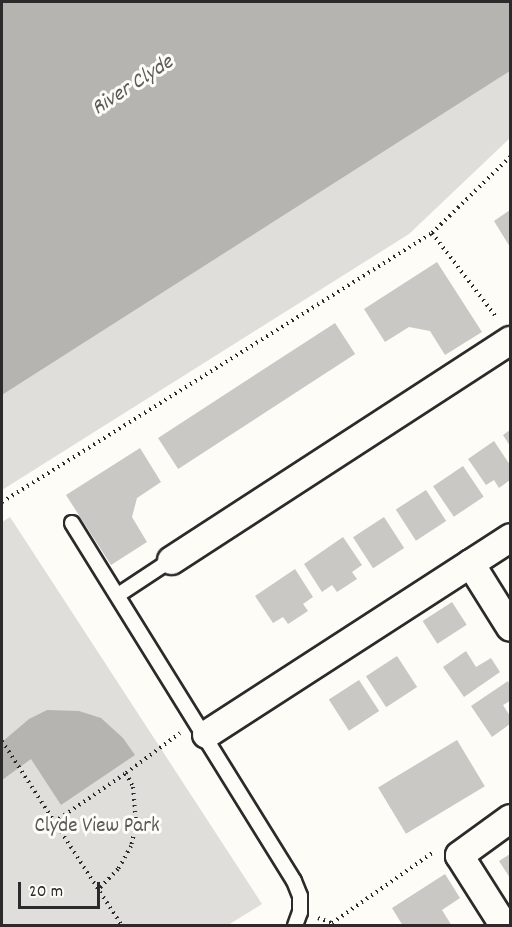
<!DOCTYPE html>
<html>
<head>
<meta charset="utf-8">
<style>
  body { margin:0 }
  #map { position:relative; width:512px; height:927px; overflow:hidden; background:#fdfcf7; font-family:Dekko,sans-serif }
  div>[style] { position:absolute }
  [style*='--x'] { left:calc(var(--x)*1px); top:calc(var(--y)*1px); width:calc(var(--w)*1px); rotate:calc(var(--a)*1deg) }
  .green>* { inset:0; background:#dfdeda }
  .water>* { inset:0; background:#b5b4b1 }
  .building>* { inset:0; background:#c9c8c4; transform-origin:0 0 }
  .path>* { height:4px; margin-top:-2px; transform-origin:0; background:repeating-linear-gradient(90deg,#2b2b2b 0 1.5px,transparent 0 6px) }
  .roads { filter:drop-shadow(2px 0 #2b2b2b) drop-shadow(-2px 0 #2b2b2b) drop-shadow(0 2px #2b2b2b) drop-shadow(0 -2px #2b2b2b) }
  .service>* { height:14px; margin:-7px; padding:0 7px; transform-origin:7px; border-radius:7px; background:#fdfcf7 }
  .minor>* { height:27px; margin:-13.5px; padding:0 13.5px; transform-origin:13.5px; border-radius:13.5px; background:#fdfcf7 }
  span { translate:-50% -50%; white-space:nowrap; text-align:center; line-height:1.15; -webkit-text-stroke:6px #fdfcf7; paint-order:stroke }
  .park-label { font-size:21px; color:#585857 }
  .water-label { font-size:22px; color:#5b5b5a; font-style:italic }
  .frame { position:absolute; inset:0; border:3px solid #2b2b2b; pointer-events:none }
  .scale { position:absolute; left:18px; top:882px; width:82px; height:27px; box-sizing:border-box; border:3px solid #2b2b2b; border-top:0; padding-left:8px; font-size:18px; line-height:21px; white-space:nowrap; color:#2b2b2b; -webkit-text-stroke:4px #fdfcf7; paint-order:stroke }
</style>
</head>
<body>
<div id="map">
  <div class="green">
    <i style="clip-path:polygon(510px 71px,510px 138px,409px 234px,2px 490px,2px 395px)"></i>
    <i style="clip-path:polygon(10px 517px,262px 904px,228px 925px,2px 925px,2px 522px)"></i>
  </div>
  <div class="water">
    <i style="clip-path:polygon(2px 2px,510px 2px,510px 71px,2px 395px)"></i>
    <i style="clip-path:polygon(47px 710px,79px 711px,101px 718px,123px 738px,135px 755px,61px 805px,31px 759px,2px 780px,2px 742px,29px 719px)"></i>
  </div>
  <div class="building">
    <i style="clip-path:polygon(510px 210px,510px 247px,494px 221px)"></i>
    <i style="clip-path:polygon(437px 262px,482px 332px,445px 355px,430px 331px,409px 327px,385px 342px,364px 309px)"></i>
    <i style="left:335px;top:323px;width:37px;height:211px;rotate:57deg"></i>
    <i style="clip-path:polygon(510px 430px,510px 446px,503px 435px)"></i>
    <i style="clip-path:polygon(494px 441px,510px 465px,510px 480px,499px 488px,494px 480px,486px 485px,468px 459px)"></i>
    <i style="clip-path:polygon(140px 448px,161px 482px,137px 498px,132px 517px,147px 542px,111px 565px,66px 495px)"></i>
    <i style="left:463px;top:466px;width:37px;height:36px;rotate:56deg"></i>
    <i style="left:426px;top:490px;width:37px;height:36px;rotate:57deg"></i>
    <i style="left:384px;top:517px;width:37px;height:37px;rotate:57deg"></i>
    <i style="clip-path:polygon(343px 537px,362px 565px,352px 572px,357px 579px,337px 592px,332px 585px,322px 592px,304px 564px)"></i>
    <i style="clip-path:polygon(295px 569px,313px 597px,303px 604px,308px 611px,288px 624px,283px 617px,273px 623px,255px 596px)"></i>
    <i style="left:452px;top:602px;width:27px;height:35px;rotate:57deg"></i>
    <i style="clip-path:polygon(466px 651px,476px 667px,491px 658px,500px 672px,464px 697px,443px 667px)"></i>
    <i style="left:397px;top:656px;width:37px;height:37px;rotate:57deg"></i>
    <i style="left:359px;top:680px;width:37px;height:36px;rotate:57deg"></i>
    <i style="clip-path:polygon(508px 681px,510px 686px,510px 701px,503px 705px,510px 716px,510px 724px,492px 737px,471px 706px)"></i>
    <i style="left:457px;top:740px;width:54px;height:92px;rotate:59deg"></i>
    <i style="clip-path:polygon(510px 854px,510px 878px,499px 861px)"></i>
    <i style="clip-path:polygon(445px 874px,460px 898px,442px 910px,452px 926px,403px 926px,392px 908px)"></i>
  </div>
  <div class="path">
    <i style="--x:432;--y:233;--w:107;--a:52.6"></i>
    <i style="--x:2;--y:502;--w:507;--a:-32.03"></i>
    <i style="--x:432;--y:233;--w:109;--a:-44.3"></i>
    <i style="--x:2;--y:741;--w:221;--a:57"></i>
    <i style="--x:126;--y:773;--w:67;--a:-36.5"></i>
    <i style="--x:54;--y:822;--w:87;--a:-34.2"></i>
    <i style="--x:126;--y:773;--w:16;--a:63"></i>
    <i style="--x:133;--y:787;--w:38;--a:85"></i>
    <i style="--x:136;--y:825;--w:22;--a:103"></i>
    <i style="--x:131;--y:846;--w:26;--a:119"></i>
    <i style="--x:118;--y:869;--w:28;--a:134"></i>
    <i style="--x:318;--y:918;--w:15;--a:20"></i>
    <i style="--x:332;--y:923;--w:122;--a:-35"></i>
  </div>
  <div class="roads">
    <div class="service">
      <i style="--x:72;--y:523;--w:421;--a:58.2"></i>
      <i style="--x:294;--y:881;--w:16;--a:68"></i>
      <i style="--x:300;--y:896;--w:16;--a:90"></i>
      <i style="--x:300;--y:912;--w:15;--a:110"></i>
      <i style="--x:118;--y:595;--w:64;--a:-33.4"></i>
    </div>
    <div class="minor">
      <i style="--x:171;--y:560;--w:404;--a:-33"></i>
      <i style="--x:470;--y:563;--w:75;--a:58"></i>
      <i style="--x:206;--y:734;--w:362;--a:-32.9"></i>
      <i style="--x:504;--y:926;--w:84;--a:-122.4"></i>
      <i style="--x:459;--y:855;--w:63;--a:-36"></i>
    </div>
  </div>
  <div class="park-label">
    <span style="left:97px;top:827px">Clyde View Park</span>
  </div>
  <div class="water-label">
    <span style="left:133px;top:86px;rotate:-33deg">River Clyde</span>
  </div>
  <div class="frame"></div>
  <div class="scale">20 m</div>
</div>
</body>
</html>
